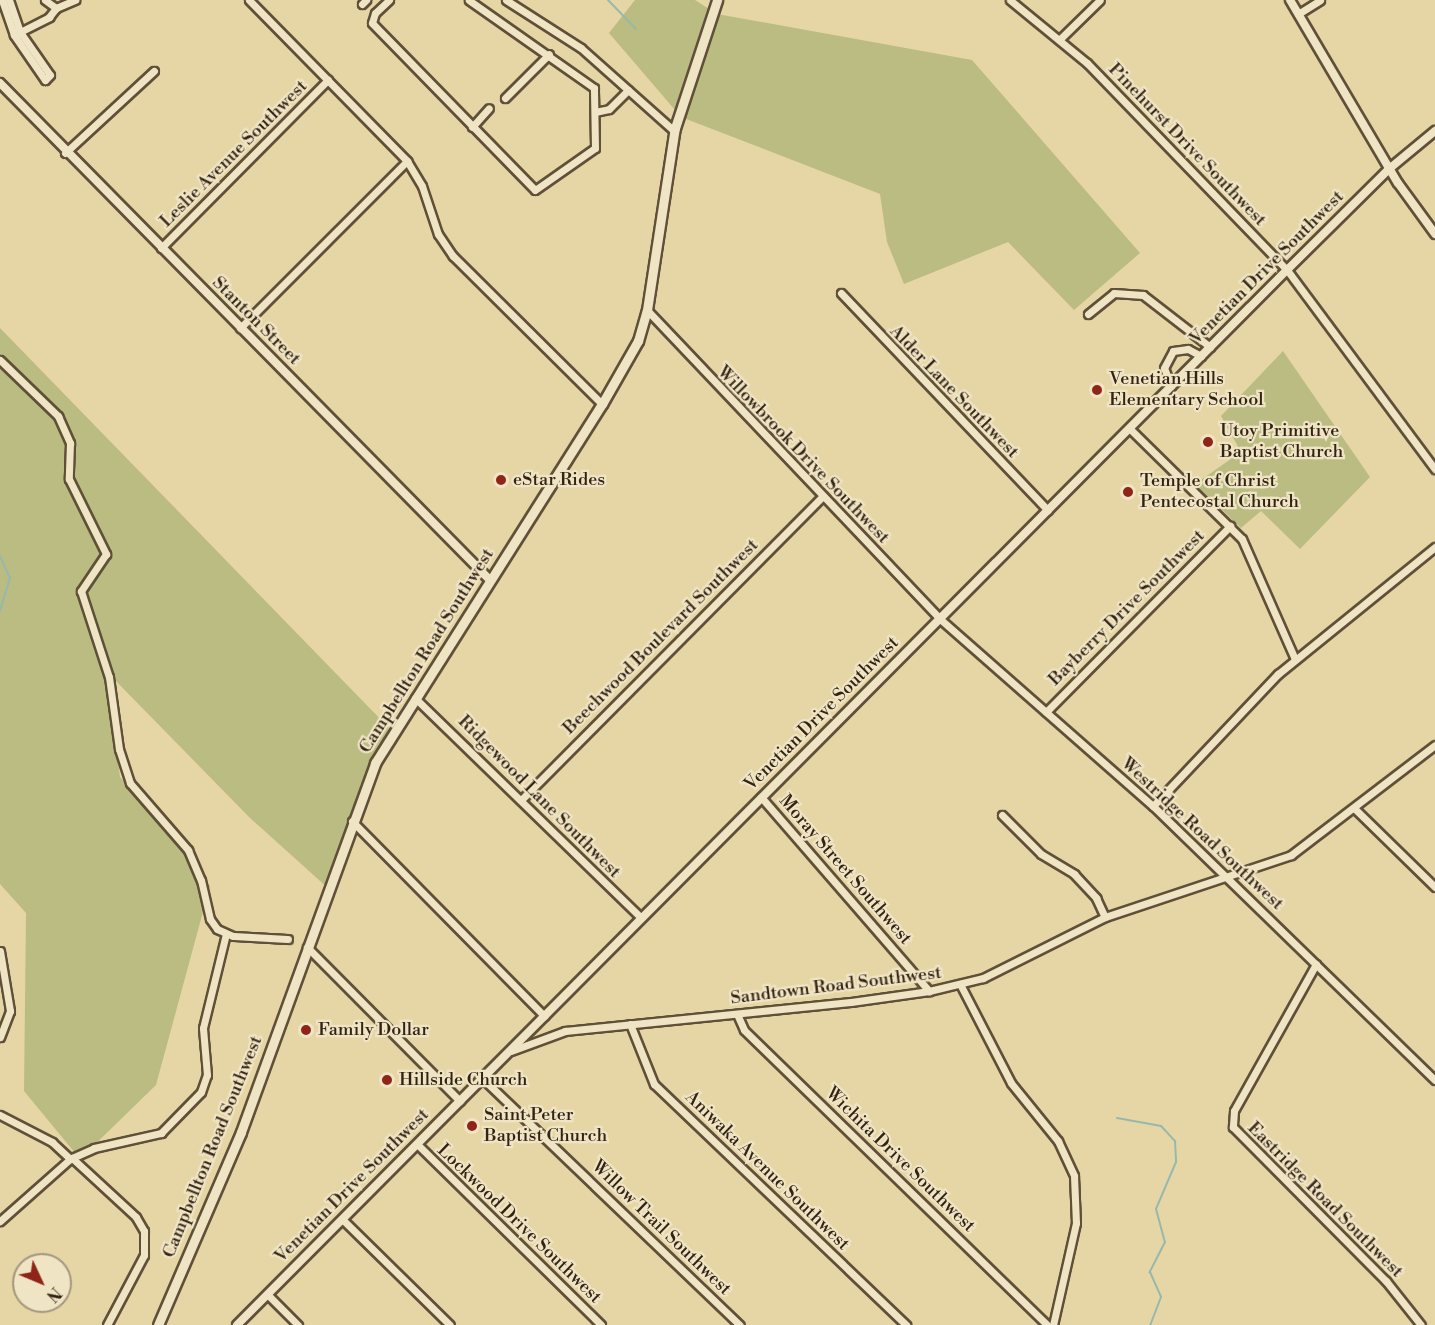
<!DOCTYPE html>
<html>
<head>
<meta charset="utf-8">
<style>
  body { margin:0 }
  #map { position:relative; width:1435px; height:1325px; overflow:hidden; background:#e6d6a5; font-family:"Libre Bodoni",serif }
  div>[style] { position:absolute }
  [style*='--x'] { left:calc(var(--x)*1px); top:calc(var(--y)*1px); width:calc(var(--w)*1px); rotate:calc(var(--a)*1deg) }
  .green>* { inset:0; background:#babc82 }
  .stream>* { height:2px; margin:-1px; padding:0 1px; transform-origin:1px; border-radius:1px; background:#97b8ad }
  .roads { filter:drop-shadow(2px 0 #605038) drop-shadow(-2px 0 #605038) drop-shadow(0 2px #605038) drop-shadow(0 -2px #605038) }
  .minor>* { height:7px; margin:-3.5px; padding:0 3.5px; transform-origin:3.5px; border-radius:3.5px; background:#efe4c4 }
  .tertiary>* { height:8px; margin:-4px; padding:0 4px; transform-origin:4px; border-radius:4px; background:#efe4c4 }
  .secondary>* { height:9px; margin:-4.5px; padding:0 4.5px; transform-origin:4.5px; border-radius:4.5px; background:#efe4c4 }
  .dots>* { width:16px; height:16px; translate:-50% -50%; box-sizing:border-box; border:3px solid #efe4c4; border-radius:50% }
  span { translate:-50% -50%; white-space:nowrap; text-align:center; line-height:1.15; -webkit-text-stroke:4.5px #efe4c4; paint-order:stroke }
  .street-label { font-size:18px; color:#332314 }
  .poi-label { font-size:18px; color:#332314 }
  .left { translate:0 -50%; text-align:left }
  .north { position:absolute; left:12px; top:1253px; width:60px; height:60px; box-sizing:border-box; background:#efe4c4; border:2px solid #a4977e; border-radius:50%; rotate:134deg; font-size:16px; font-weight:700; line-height:24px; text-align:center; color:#332314 }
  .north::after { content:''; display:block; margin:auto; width:21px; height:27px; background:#8f2418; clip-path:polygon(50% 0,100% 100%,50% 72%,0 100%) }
</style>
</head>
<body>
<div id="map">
  <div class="green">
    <i style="clip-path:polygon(635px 0,695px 0,717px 14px,972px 60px,1140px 253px,1074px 310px,1008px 242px,904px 284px,887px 242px,880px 194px,681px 117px,609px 33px)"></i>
    <i style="clip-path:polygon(0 328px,389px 728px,367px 776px,329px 889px,250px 818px,107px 672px,120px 777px,210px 886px,156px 1085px,80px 1159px,24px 1091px,26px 913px,0 884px)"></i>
    <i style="clip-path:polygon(1283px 351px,1370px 477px,1300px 549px,1261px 511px,1241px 528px,1195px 484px,1241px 452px,1221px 416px)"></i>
  </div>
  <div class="stream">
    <i style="--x:608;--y:0;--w:40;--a:46"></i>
    <i style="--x:0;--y:556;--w:24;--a:66"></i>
    <i style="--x:10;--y:578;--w:34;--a:107"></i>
    <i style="--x:1117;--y:1118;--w:45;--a:10.3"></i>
    <i style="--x:1161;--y:1126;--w:21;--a:47"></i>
    <i style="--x:1175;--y:1141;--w:21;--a:87"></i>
    <i style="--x:1176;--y:1162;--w:51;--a:113.1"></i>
    <i style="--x:1156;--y:1209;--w:34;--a:75"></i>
    <i style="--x:1165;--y:1242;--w:34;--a:117"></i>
    <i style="--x:1150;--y:1272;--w:27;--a:66"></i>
    <i style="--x:1161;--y:1297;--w:30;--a:111"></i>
  </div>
  <div class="roads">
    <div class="minor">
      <i style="--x:2;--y:0;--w:37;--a:71"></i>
      <i style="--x:14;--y:35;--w:7;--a:-27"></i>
      <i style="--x:20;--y:32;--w:52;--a:55.1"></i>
      <i style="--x:50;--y:75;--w:7;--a:135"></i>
      <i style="--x:45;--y:80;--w:55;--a:-124.6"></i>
      <i style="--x:9;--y:0;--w:34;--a:71"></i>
      <i style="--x:20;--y:32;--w:33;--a:-27"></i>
      <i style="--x:49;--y:17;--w:11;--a:-52"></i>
      <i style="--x:45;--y:0;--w:14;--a:36"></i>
      <i style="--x:56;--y:8;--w:21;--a:-23"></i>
      <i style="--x:249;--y:0;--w:226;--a:45.5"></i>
      <i style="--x:407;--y:161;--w:29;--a:59"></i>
      <i style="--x:422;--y:186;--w:51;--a:71.6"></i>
      <i style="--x:438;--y:234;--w:27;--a:56"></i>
      <i style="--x:453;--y:256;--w:210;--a:44.8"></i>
      <i style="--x:389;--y:0;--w:19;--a:137"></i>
      <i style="--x:375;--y:13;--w:10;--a:107"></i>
      <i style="--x:372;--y:23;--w:233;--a:45.7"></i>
      <i style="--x:535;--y:190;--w:73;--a:-35"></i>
      <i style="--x:595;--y:148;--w:60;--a:-91"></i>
      <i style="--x:594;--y:88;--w:153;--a:-144.9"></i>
      <i style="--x:506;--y:0;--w:89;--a:32.6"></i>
      <i style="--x:581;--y:48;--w:125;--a:41.7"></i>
      <i style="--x:1010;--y:0;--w:99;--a:39.3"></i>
      <i style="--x:1087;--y:63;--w:288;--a:46"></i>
      <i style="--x:1287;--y:270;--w:248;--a:53.4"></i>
      <i style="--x:362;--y:4;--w:6;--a:-45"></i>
      <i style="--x:1298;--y:14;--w:26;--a:-32"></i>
      <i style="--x:1061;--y:38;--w:54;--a:-44.3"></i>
      <i style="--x:505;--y:98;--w:62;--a:-45"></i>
      <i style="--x:595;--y:112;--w:14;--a:-12"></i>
      <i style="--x:609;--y:109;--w:27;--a:-45"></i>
      <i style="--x:472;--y:127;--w:25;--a:-48"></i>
      <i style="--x:65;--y:153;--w:121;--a:-42.7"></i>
      <i style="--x:161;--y:248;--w:237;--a:-45.2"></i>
      <i style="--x:841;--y:293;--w:300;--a:46.4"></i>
      <i style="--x:647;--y:310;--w:426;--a:46.5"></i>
      <i style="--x:940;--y:619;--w:283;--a:41.3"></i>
      <i style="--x:1153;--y:806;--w:393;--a:44.2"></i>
      <i style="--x:1088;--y:314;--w:33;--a:-39"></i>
      <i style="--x:1114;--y:293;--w:29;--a:4"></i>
      <i style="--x:1143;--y:295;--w:85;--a:37.8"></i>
      <i style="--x:240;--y:328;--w:236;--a:-45"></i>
      <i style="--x:0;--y:360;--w:81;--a:44"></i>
      <i style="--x:58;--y:416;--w:30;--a:66"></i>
      <i style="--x:70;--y:443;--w:36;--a:92"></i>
      <i style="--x:69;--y:479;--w:84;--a:63.7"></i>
      <i style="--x:106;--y:554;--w:45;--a:124"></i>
      <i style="--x:81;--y:591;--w:90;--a:72"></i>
      <i style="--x:109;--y:677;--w:73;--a:82.1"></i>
      <i style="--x:119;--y:749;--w:36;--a:72"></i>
      <i style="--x:130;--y:783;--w:89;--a:49.1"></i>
      <i style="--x:188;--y:850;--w:33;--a:67"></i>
      <i style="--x:201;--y:880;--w:40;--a:77"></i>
      <i style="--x:210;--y:919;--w:12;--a:55"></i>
      <i style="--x:217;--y:929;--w:17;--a:24"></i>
      <i style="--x:233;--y:936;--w:55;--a:3.1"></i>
      <i style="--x:1171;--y:386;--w:19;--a:-111"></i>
      <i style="--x:1164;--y:368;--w:19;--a:-62"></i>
      <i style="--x:1173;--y:351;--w:15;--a:-8"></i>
      <i style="--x:1188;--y:349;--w:15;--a:28"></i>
      <i style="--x:1129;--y:428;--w:158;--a:44.5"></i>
      <i style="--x:1242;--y:539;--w:131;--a:66.2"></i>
      <i style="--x:415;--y:698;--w:315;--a:44.2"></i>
      <i style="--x:1046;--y:712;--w:262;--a:-45.3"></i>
      <i style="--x:761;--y:797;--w:257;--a:49.1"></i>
      <i style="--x:521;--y:800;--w:427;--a:-45.2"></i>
      <i style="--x:1153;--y:806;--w:182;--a:-46.6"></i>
      <i style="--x:1278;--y:674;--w:202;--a:-39"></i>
      <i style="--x:1354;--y:808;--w:113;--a:44.3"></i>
      <i style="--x:1002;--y:815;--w:55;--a:45"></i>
      <i style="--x:1041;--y:854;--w:39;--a:31"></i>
      <i style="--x:1074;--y:874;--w:33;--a:47"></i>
      <i style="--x:1096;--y:898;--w:21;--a:65"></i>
      <i style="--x:352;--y:821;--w:274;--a:45.4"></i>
      <i style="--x:307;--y:947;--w:217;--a:45.2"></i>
      <i style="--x:0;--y:951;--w:61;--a:80.5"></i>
      <i style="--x:10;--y:1011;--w:28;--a:111"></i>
      <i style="--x:1316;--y:964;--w:168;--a:119.2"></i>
      <i style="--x:1234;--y:1111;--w:16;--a:94"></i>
      <i style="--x:1233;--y:1127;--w:217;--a:45.2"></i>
      <i style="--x:1386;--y:1281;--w:56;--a:51.5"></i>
      <i style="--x:960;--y:984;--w:111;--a:62.7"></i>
      <i style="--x:1011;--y:1083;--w:75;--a:51"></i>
      <i style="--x:1058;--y:1141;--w:38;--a:65"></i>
      <i style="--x:1074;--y:1176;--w:47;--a:87.6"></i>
      <i style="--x:1076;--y:1223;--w:105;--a:102.7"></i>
      <i style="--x:737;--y:1014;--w:17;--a:66"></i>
      <i style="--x:744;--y:1030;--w:423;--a:44.2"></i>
      <i style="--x:630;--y:1024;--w:65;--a:68.2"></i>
      <i style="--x:654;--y:1084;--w:349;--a:43.7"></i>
      <i style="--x:511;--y:1051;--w:58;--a:-20.3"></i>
      <i style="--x:565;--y:1031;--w:287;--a:-5.8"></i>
      <i style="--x:851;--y:1002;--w:79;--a:-8"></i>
      <i style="--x:929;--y:991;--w:56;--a:-13.5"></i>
      <i style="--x:983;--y:978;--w:136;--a:-26.6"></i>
      <i style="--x:1105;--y:917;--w:196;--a:-18.4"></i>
      <i style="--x:1291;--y:855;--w:181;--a:-37.4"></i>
      <i style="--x:482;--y:1078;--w:357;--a:43.8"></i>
      <i style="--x:0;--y:1115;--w:59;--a:27.4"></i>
      <i style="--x:52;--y:1142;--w:25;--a:43"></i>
      <i style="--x:70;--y:1159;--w:94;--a:138.5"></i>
      <i style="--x:417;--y:1144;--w:258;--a:44.5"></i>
      <i style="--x:342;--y:1219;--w:151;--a:44.5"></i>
      <i style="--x:267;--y:1294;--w:44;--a:45"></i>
      <i style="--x:107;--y:1325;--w:79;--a:-62.1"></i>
      <i style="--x:144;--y:1255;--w:24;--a:-90"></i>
      <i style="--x:144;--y:1231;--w:16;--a:-120"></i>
      <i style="--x:136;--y:1217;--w:87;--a:-137.3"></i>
      <i style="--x:72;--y:1158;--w:24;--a:-24"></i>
      <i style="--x:94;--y:1148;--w:69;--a:-12.6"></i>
      <i style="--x:161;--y:1133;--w:57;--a:-45.7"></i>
      <i style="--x:201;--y:1092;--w:18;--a:-71"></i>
      <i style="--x:207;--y:1075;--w:47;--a:-94.9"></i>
      <i style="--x:203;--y:1028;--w:97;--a:-76.3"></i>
    </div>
    <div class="tertiary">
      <i style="--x:1290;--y:0;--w:212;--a:59.5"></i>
      <i style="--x:1398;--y:183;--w:63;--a:54"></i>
      <i style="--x:0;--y:83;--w:698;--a:45.41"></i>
      <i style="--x:237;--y:1325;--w:1488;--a:-45.14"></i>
      <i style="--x:1287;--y:270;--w:144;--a:-44.7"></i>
      <i style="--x:1389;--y:169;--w:60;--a:-39.6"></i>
    </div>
    <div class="secondary">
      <i style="--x:158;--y:1325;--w:210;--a:-66.7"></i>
      <i style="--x:241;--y:1132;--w:393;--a:-70"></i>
      <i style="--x:375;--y:763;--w:425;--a:-57.7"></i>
      <i style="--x:602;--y:404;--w:73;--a:-60.3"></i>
      <i style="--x:638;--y:341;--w:32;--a:-74"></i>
      <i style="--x:647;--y:310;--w:184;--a:-81.3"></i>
      <i style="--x:675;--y:128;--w:135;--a:-71.8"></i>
    </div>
  </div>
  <div class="dots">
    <i style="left:1097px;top:390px;background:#8f2418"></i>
    <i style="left:1208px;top:442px;background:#8f2418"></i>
    <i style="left:501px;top:480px;background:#8f2418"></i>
    <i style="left:1128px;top:492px;background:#8f2418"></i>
    <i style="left:306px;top:1030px;background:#8f2418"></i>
    <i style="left:387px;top:1080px;background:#8f2418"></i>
    <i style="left:472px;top:1126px;background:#8f2418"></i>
  </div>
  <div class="street-label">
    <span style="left:1187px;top:145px;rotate:46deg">Pinehurst Drive Southwest</span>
    <span style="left:234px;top:154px;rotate:-45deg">Leslie Avenue Southwest</span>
    <span style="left:1267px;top:268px;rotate:-45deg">Venetian Drive Southwest</span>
    <span style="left:256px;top:321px;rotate:45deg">Stanton Street</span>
    <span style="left:954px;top:392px;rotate:46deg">Alder Lane Southwest</span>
    <span style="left:803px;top:455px;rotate:46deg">Willowbrook Drive Southwest</span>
    <span style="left:1127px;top:608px;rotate:-45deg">Bayberry Drive Southwest</span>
    <span style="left:661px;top:637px;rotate:-45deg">Beechwood Boulevard Southwest</span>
    <span style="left:427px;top:651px;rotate:-58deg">Campbellton Road Southwest</span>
    <span style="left:822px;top:714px;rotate:-45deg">Venetian Drive Southwest</span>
    <span style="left:539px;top:797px;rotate:45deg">Ridgewood Lane Southwest</span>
    <span style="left:1202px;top:834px;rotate:43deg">Westridge Road Southwest</span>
    <span style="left:845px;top:870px;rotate:49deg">Moray Street Southwest</span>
    <span style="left:836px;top:986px;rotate:-7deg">Sandtown Road Southwest</span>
    <span style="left:213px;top:1147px;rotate:-68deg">Campbellton Road Southwest</span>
    <span style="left:900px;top:1160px;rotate:44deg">Wichita Drive Southwest</span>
    <span style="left:767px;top:1171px;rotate:44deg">Aniwaka Avenue Southwest</span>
    <span style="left:352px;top:1186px;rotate:-45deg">Venetian Drive Southwest</span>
    <span style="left:1325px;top:1200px;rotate:45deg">Eastridge Road Southwest</span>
    <span style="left:519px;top:1224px;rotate:44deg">Lockwood Drive Southwest</span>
    <span style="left:661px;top:1228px;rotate:44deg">Willow Trail Southwest</span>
  </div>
  <div class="poi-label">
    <span class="left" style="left:1109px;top:390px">Venetian Hills<br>Elementary School</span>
    <span class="left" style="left:1220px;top:442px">Utoy Primitive<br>Baptist Church</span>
    <span class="left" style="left:513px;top:480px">eStar Rides</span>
    <span class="left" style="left:1140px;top:492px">Temple of Christ<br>Pentecostal Church</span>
    <span class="left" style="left:318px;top:1030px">Family Dollar</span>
    <span class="left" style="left:399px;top:1080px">Hillside Church</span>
    <span class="left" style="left:484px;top:1126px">Saint Peter<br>Baptist Church</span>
  </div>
  <div class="north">N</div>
</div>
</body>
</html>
